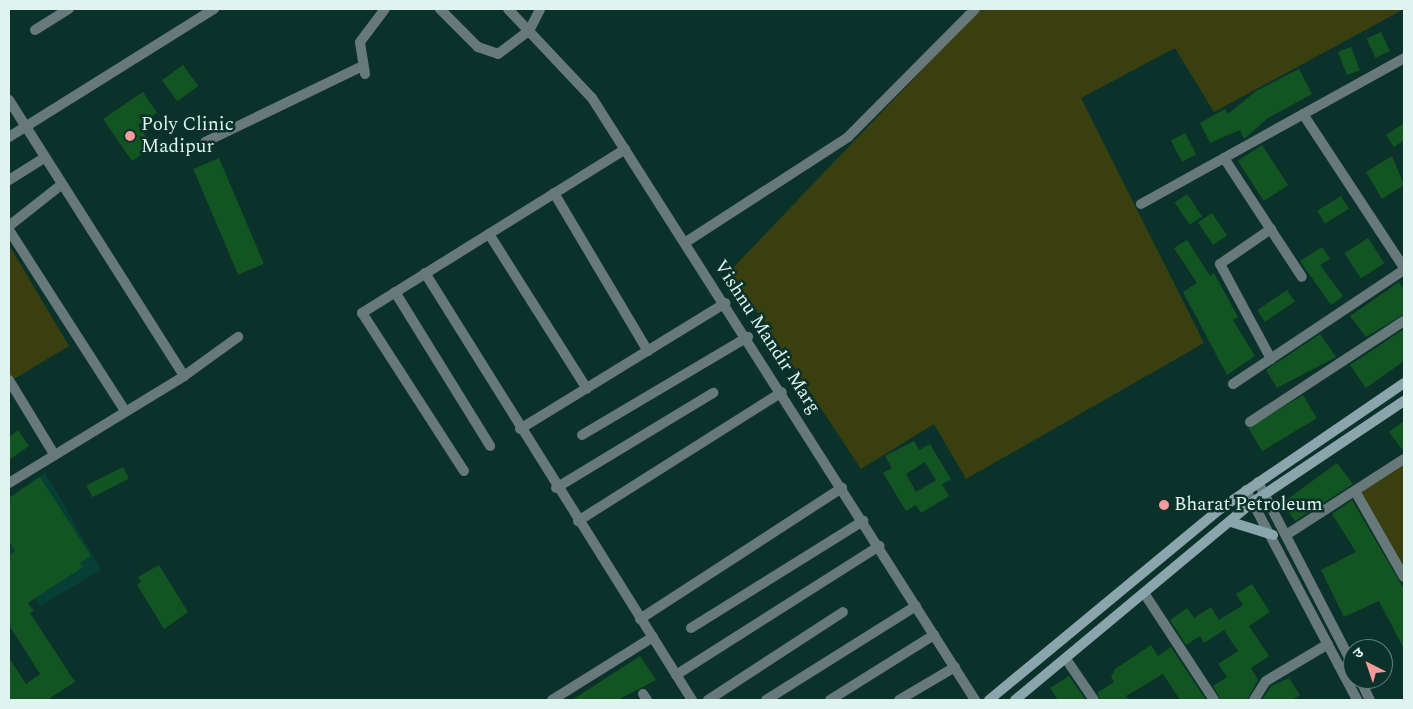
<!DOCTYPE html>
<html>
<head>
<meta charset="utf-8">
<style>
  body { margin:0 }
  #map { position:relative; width:1413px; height:709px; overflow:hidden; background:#0a322b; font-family:Spectral,"Noto Sans Devanagari",serif }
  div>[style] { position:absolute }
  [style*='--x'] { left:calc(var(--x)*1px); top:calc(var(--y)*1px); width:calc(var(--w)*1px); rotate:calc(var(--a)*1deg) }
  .built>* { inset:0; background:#073e35 }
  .green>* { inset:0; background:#3a3f10 }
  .building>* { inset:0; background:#125422; transform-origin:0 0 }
  .street>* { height:10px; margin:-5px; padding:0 5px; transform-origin:5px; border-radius:5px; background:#68797c }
  .secondary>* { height:10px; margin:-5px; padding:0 5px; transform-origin:5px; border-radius:5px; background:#8aa5ab }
  .dots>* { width:14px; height:14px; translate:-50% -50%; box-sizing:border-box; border:2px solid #0a322b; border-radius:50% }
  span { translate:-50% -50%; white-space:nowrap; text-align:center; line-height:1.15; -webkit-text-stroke:5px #0a322b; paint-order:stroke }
  .poi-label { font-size:19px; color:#dff4ee }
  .left { translate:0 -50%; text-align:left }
  .street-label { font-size:19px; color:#dff4ee }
  .frame { position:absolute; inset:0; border:10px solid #dff4ee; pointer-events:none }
  .north { position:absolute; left:1343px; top:639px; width:50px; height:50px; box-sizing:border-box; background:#0a322b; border:1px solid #5f8079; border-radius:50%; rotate:319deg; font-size:14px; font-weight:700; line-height:20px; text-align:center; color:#dff4ee }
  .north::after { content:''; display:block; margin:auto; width:18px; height:22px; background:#f59b9a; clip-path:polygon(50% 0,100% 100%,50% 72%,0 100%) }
</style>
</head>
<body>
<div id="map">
  <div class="built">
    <i style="clip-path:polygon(45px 472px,101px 570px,40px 606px,9px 560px,9px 497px)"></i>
  </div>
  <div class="green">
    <i style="clip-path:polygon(980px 9px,1404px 9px,1214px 112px,1175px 48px,1081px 98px,1204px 343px,966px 479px,934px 424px,861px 469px,730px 271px)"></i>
    <i style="clip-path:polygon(9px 245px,69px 346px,9px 382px)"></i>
    <i style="clip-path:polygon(1404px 460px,1404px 567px,1361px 493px)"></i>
  </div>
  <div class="building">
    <i style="left:1381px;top:32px;width:21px;height:16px;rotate:65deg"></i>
    <i style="left:1351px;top:47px;width:25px;height:14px;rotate:69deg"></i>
    <i style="left:183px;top:65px;width:26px;height:26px;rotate:54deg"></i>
    <i style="clip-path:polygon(1299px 69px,1312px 94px,1268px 118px,1244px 139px,1240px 130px,1210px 143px,1200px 123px,1225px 109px,1228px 114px,1256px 91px)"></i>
    <i style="clip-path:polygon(143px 92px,157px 113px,138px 125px,153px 147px,132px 161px,103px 119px)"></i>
    <i style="clip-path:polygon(1404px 123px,1404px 140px,1394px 147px,1386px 135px)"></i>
    <i style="left:1185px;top:133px;width:24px;height:16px;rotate:62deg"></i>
    <i style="left:1262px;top:145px;width:48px;height:29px;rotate:57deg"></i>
    <i style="clip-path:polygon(1392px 156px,1404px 185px,1382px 199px,1366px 172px)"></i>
    <i style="left:219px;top:158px;width:115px;height:28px;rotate:67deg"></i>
    <i style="left:1187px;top:194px;width:27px;height:15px;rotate:56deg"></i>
    <i style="left:1341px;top:196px;width:15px;height:28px;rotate:58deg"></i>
    <i style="left:1212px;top:213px;width:27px;height:17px;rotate:56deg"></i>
    <i style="left:1368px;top:238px;width:30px;height:28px;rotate:57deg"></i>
    <i style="clip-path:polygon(1187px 240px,1210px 276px,1214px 273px,1238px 317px,1233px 320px,1255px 356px,1227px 375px,1183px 292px,1197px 283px,1174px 248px)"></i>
    <i style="clip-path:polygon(1322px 247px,1330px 259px,1320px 265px,1343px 296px,1331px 305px,1300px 261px)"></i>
    <i style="clip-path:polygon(1399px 282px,1404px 290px,1404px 314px,1366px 337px,1350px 316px)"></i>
    <i style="left:1287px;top:290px;width:14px;height:36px;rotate:56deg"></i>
    <i style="clip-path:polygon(1404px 329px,1404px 361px,1366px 388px,1350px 365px)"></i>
    <i style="clip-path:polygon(1320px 334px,1336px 357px,1277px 388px,1266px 370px)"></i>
    <i style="left:1303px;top:395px;width:27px;height:64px;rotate:59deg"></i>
    <i style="clip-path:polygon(1404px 421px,1404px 452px,1389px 432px)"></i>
    <i style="clip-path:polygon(18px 430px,29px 446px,9px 460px,9px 437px)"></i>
    <i style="clip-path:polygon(evenodd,914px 441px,919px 450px,930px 444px,951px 479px,942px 484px,949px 496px,921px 513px,916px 505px,906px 511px,883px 473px,892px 468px,885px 456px,914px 441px,925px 462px,936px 480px,916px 492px,906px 474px,925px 462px)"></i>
    <i style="clip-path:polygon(1337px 463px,1353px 484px,1295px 521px,1282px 503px)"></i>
    <i style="left:123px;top:467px;width:13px;height:41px;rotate:63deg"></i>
    <i style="clip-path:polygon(40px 477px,91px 556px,80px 563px,83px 567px,28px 603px,34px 611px,30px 613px,75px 682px,47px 700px,9px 700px,9px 658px,26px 684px,40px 674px,9px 625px,9px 555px,15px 551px,9px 541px,9px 498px)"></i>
    <i style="clip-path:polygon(1352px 500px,1404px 589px,1404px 649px,1379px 601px,1344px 617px,1321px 570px,1356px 552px,1332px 514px)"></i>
    <i style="clip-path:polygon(159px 565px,188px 612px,164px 629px,137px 585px,141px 582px,138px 577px)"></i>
    <i style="clip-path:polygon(1252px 584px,1270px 612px,1249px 626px,1269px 656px,1251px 668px,1258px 680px,1247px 700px,1221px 700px,1213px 686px,1227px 677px,1218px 664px,1238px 651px,1224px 630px,1204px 643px,1200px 636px,1186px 645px,1170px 620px,1187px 608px,1194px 618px,1211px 607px,1219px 620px,1243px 605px,1236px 594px)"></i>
    <i style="clip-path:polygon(1151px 645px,1158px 656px,1171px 647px,1206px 700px,1180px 700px,1163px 674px,1126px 696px,1129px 700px,1101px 700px,1097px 693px,1114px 682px,1111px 677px,1115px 669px)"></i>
    <i style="clip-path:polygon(640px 656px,656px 680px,618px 700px,572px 700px)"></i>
    <i style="clip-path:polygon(1069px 676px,1086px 700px,1058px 700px,1050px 688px)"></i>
    <i style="clip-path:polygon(1289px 678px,1300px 695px,1292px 700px,1262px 700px,1271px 686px)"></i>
  </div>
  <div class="street">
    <i style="--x:440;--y:9;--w:54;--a:45"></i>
    <i style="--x:478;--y:47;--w:21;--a:19"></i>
    <i style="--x:498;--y:54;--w:39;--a:-37"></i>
    <i style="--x:529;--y:31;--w:25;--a:-63"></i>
    <i style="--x:508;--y:9;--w:122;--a:46.7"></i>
    <i style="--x:592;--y:98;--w:714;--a:57.53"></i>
    <i style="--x:35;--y:30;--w:40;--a:-32"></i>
    <i style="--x:365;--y:74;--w:32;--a:-99"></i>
    <i style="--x:360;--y:42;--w:41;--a:-52.9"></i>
    <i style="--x:9;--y:100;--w:327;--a:57.6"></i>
    <i style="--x:1303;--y:114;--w:184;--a:56.7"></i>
    <i style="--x:9;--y:137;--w:242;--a:-32"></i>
    <i style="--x:205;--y:142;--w:175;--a:-25.7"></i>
    <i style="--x:1224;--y:158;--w:142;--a:56.8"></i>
    <i style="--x:9;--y:180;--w:41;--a:-32.2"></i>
    <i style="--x:554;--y:193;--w:184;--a:59.3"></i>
    <i style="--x:1141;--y:204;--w:301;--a:-29"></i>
    <i style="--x:9;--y:226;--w:66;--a:-38.3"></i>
    <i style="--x:9;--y:230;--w:215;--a:57.3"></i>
    <i style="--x:489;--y:234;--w:183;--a:57.7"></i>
    <i style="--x:686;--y:242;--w:193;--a:-32.9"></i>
    <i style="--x:848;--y:137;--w:180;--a:-45.2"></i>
    <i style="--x:425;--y:273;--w:504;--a:57.98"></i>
    <i style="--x:395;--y:292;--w:181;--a:58.3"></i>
    <i style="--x:1271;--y:359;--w:108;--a:-118.2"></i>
    <i style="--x:1220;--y:264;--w:62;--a:-34.5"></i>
    <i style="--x:9;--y:380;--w:87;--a:58.7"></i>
    <i style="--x:1233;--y:384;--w:206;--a:-33.7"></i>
    <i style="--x:1250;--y:422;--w:184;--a:-33.3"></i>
    <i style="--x:520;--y:429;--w:241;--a:-31.5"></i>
    <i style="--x:582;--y:435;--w:193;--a:-30.6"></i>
    <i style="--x:464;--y:471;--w:188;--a:-122.8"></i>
    <i style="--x:362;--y:313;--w:310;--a:-31.9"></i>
    <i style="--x:1258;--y:482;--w:206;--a:62.6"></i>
    <i style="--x:9;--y:483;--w:205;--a:-31.4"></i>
    <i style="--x:184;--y:376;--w:67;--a:-35.8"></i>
    <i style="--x:556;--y:488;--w:184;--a:-31.2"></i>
    <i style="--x:1246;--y:490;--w:238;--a:62.1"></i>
    <i style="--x:1355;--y:491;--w:99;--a:60.3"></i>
    <i style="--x:578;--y:521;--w:241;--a:-32.3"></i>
    <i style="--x:1286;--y:535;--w:140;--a:-32.8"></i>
    <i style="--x:1144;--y:593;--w:128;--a:56.8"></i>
    <i style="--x:640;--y:619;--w:241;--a:-33"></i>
    <i style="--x:691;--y:628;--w:203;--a:-31.9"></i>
    <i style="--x:1066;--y:659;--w:50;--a:55.7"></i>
    <i style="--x:676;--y:675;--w:241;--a:-32.4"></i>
    <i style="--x:1360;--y:679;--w:23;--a:65"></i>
    <i style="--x:643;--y:694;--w:7;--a:56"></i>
    <i style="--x:552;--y:700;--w:119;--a:-32"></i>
    <i style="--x:708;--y:700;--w:161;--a:-33.1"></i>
    <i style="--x:766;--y:700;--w:177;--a:-32.1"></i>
    <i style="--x:830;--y:700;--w:123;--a:-32"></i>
    <i style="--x:899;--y:700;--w:65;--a:-30.5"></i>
    <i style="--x:1254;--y:700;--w:22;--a:-58"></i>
    <i style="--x:1266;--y:681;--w:72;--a:-30.8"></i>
  </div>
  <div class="secondary">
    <i style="--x:1231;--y:522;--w:44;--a:17.2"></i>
    <i style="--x:989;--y:700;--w:300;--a:-39.6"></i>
    <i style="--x:1220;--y:509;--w:223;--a:-34.4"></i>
    <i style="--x:1015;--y:700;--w:310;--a:-39.8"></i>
    <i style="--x:1253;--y:502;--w:182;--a:-33.8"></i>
  </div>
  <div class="dots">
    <i style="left:130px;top:136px;background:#f59b9a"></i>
    <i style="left:1164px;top:505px;background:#f59b9a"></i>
  </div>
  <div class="poi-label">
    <span class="left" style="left:141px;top:136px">Poly Clinic<br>Madipur</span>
    <span class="left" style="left:1174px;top:505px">Bharat Petroleum</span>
  </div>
  <div class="street-label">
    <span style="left:767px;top:337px;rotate:57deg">Vishnu Mandir Marg</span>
  </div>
  <div class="frame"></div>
  <div class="north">उ</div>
</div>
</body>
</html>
